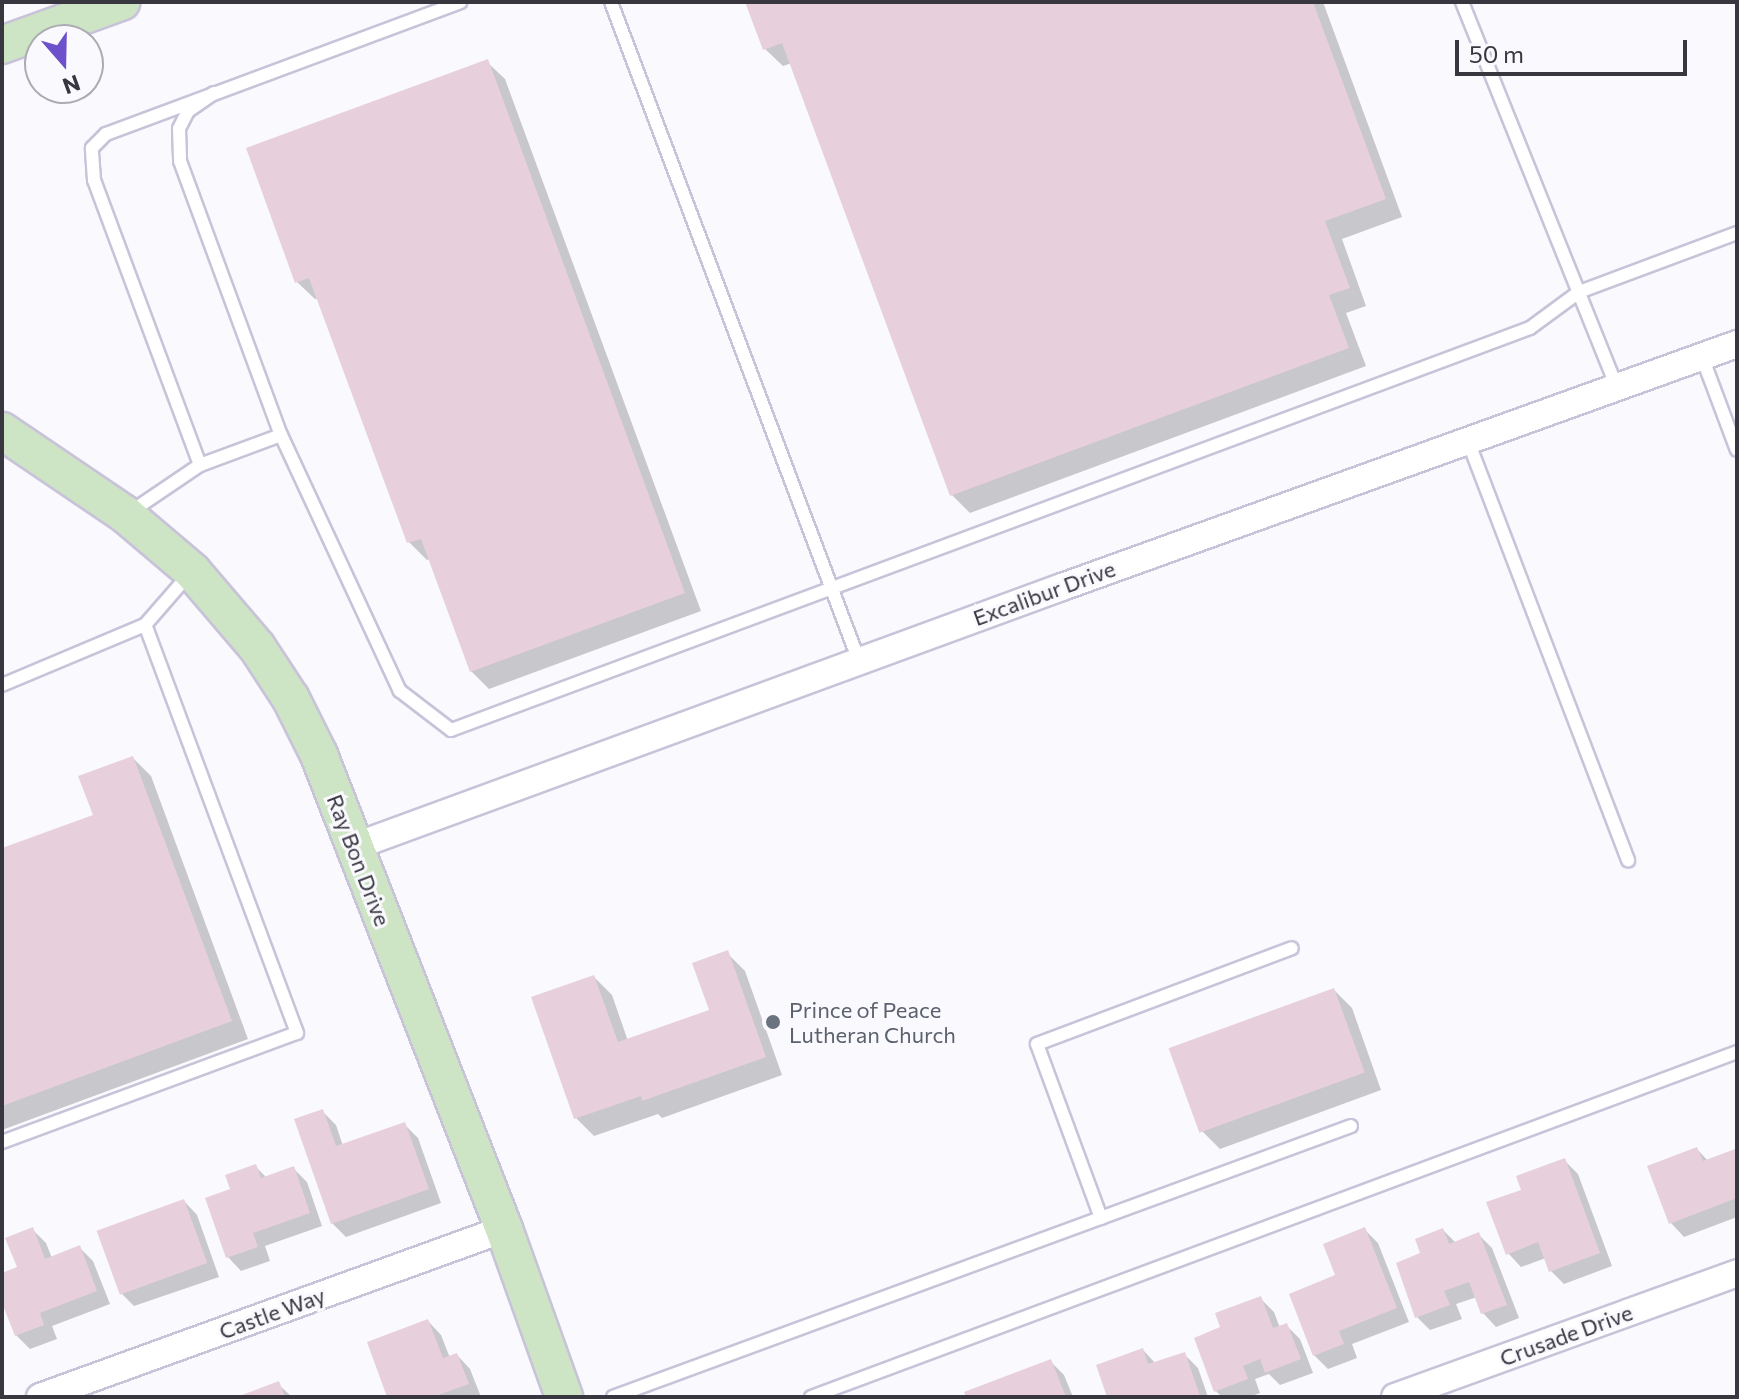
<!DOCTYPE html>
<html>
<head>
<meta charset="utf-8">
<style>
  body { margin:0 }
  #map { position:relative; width:1739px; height:1399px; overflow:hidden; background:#faf9fe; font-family:Commissioner,sans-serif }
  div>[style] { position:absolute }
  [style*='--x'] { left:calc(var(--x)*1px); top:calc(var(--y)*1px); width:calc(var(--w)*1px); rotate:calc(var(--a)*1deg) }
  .shadow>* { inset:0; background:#0003 }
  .building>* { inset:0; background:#e7d0dc; transform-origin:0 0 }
  .roads { filter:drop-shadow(2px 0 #c8c3d9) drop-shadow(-2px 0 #c8c3d9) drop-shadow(0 2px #c8c3d9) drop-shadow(0 -2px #c8c3d9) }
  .lane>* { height:12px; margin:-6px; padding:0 6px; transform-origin:6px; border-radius:6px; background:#fff }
  .street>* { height:26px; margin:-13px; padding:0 13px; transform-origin:13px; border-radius:13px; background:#fff }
  .secondary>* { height:36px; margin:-18px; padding:0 18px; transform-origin:18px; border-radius:18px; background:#cee5c5 }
  .dots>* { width:22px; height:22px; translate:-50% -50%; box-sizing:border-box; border:4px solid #faf9fe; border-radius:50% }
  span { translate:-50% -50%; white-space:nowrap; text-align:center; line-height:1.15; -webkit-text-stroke:6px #faf9fe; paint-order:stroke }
  .street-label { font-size:22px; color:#38363f }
  .worship-label { font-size:22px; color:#5b616d }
  .left { translate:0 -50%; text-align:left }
  .frame { position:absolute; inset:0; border:4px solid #38363f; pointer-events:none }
  .north { position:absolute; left:24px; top:24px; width:80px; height:80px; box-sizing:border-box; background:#faf9fe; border:2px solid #acabb2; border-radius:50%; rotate:160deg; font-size:22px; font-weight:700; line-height:32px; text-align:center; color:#38363f }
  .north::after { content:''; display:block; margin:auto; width:28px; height:36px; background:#6c51ca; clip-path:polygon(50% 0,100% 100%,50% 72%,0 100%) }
  .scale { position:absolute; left:1455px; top:40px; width:232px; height:36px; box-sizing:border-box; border:4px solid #38363f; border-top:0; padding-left:10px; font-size:24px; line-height:28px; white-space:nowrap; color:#38363f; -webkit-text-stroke:6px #faf9fe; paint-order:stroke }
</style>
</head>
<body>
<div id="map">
  <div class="shadow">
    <i style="clip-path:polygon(748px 2px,1323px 2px,1402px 217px,1342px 239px,1366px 306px,1346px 313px,1366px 366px,970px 513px,952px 495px,792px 63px,783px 66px,765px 49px)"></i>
    <i style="clip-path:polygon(487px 62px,505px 79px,701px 611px,489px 689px,471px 671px,430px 559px,427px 560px,409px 542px,319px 298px,315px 299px,297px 282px)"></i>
    <i style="clip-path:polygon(133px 758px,151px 776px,248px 1039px,2px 1130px,2px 850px,95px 816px)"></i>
    <i style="clip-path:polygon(727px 953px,745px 971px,782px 1075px,662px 1118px,658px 1114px,594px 1136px,576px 1118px,533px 999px,594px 977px,612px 995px,628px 1041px,712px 1011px)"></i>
    <i style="clip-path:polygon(1334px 990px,1352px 1008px,1381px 1090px,1220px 1149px,1202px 1131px)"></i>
    <i style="clip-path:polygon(322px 1111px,336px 1125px,343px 1146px,404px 1124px,418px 1138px,441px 1203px,346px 1237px,332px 1223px)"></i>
    <i style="clip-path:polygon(1697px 1149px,1708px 1161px,1734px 1151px,1737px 1154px,1737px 1217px,1684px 1237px,1671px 1223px)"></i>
    <i style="clip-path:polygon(1564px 1160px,1578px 1174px,1612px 1266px,1564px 1284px,1551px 1271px,1546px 1258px,1521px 1267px,1508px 1253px,1523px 1191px)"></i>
    <i style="clip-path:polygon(255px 1166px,267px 1178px,293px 1168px,307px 1182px,322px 1226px,265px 1246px,270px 1261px,241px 1271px,228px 1257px,233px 1191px)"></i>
    <i style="clip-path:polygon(184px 1201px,197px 1215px,219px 1277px,134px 1306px,120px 1292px)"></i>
    <i style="clip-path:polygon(32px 1229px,46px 1243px,52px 1258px,80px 1248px,93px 1261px,110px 1304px,52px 1326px,57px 1339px,30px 1349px,16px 1335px,2px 1298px,2px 1275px,19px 1269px)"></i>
    <i style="clip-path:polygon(1365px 1230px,1378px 1243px,1409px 1322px,1352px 1344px,1357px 1358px,1328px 1369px,1314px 1355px,1338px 1277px)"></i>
    <i style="clip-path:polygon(1443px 1230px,1456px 1243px,1479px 1235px,1492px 1248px,1519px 1318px,1496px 1327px,1483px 1313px,1477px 1297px,1456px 1304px,1462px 1319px,1430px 1330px,1417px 1317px,1423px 1254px)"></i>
    <i style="clip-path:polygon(1260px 1298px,1274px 1312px,1280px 1328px,1286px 1325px,1300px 1339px,1313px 1373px,1280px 1385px,1269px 1374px,1255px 1379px,1260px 1393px,1249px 1397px,1222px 1397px,1216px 1391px,1223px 1328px)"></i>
    <i style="clip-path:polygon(428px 1321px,441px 1335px,450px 1358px,457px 1355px,470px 1369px,481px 1397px,389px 1397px)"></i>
    <i style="clip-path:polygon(1143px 1350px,1156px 1364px,1184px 1354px,1198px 1368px,1208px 1397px,1109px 1397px,1098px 1366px)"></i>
    <i style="clip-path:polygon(1050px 1361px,1064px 1375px,1073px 1397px,968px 1397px)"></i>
    <i style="clip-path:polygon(278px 1384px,292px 1397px,242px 1397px)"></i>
  </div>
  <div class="building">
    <i style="clip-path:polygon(745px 2px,1313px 2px,1386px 199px,1325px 221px,1350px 288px,1329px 295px,1349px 348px,950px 496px,782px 43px,763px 50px)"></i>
    <i style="clip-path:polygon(488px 59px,685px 593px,470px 672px,421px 539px,407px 543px,309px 278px,295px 283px,246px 148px)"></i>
    <i style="clip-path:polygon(133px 756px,232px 1021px,2px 1106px,2px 848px,93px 815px,78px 776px)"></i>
    <i style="clip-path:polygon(728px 950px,766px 1057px,642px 1101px,641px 1096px,574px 1119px,531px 997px,594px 975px,618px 1042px,709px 1010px,692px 963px)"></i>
    <i style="left:1334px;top:988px;width:90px;height:176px;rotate:70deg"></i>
    <i style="clip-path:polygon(323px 1109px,336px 1146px,405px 1122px,429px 1189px,331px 1224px,294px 1119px)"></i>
    <i style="clip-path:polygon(1697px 1147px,1703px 1161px,1735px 1149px,1737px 1198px,1669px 1224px,1647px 1166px)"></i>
    <i style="clip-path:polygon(1565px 1158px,1600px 1253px,1549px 1272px,1538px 1242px,1506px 1255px,1486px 1202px,1521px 1190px,1516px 1176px)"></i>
    <i style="clip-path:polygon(256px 1164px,261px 1178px,294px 1166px,310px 1213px,253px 1233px,258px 1247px,226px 1258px,205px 1198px,230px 1189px,225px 1175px)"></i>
    <i style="left:184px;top:1199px;width:68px;height:93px;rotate:70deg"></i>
    <i style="clip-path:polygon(33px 1227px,45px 1259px,80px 1245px,97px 1291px,40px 1313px,44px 1325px,15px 1336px,2px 1303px,2px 1273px,17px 1267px,5px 1238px)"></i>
    <i style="clip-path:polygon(1365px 1227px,1397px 1308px,1339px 1331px,1344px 1344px,1313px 1356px,1289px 1294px,1335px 1275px,1323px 1244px)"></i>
    <i style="clip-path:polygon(1443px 1228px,1449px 1244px,1479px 1232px,1507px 1305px,1481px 1314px,1469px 1282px,1444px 1291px,1450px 1305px,1415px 1318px,1396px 1263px,1420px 1253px,1415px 1239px)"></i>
    <i style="clip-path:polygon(1261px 1296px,1273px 1328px,1287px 1323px,1301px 1359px,1265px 1373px,1260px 1359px,1243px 1366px,1248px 1379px,1214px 1392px,1194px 1338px,1220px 1327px,1215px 1313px)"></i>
    <i style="clip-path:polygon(428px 1319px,443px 1358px,457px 1353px,469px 1384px,433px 1397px,387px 1397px,367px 1342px)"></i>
    <i style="clip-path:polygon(1143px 1348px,1148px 1364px,1185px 1352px,1200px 1396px,1107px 1397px,1096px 1365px)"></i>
    <i style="clip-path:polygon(1051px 1359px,1066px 1397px,966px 1397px,964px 1392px)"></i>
    <i style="clip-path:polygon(279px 1381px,285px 1397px,237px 1397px)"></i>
  </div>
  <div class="roads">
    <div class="lane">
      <i style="--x:611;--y:2;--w:704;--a:69.38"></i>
      <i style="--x:1462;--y:2;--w:415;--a:68.1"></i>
      <i style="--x:214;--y:93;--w:32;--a:145"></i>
      <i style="--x:188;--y:111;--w:20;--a:117"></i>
      <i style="--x:179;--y:129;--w:32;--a:88"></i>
      <i style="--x:180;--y:161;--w:292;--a:69.8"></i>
      <i style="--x:281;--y:435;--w:282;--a:65.1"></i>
      <i style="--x:400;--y:691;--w:64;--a:37.4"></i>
      <i style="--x:451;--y:730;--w:1151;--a:-20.43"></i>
      <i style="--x:1530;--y:328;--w:61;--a:-36.3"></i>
      <i style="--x:1579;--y:292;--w:169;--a:-20.5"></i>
      <i style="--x:1702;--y:357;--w:99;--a:69.4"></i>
      <i style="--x:1468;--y:441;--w:449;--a:69.1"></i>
      <i style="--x:200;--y:465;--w:86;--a:-20.3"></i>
      <i style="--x:129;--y:513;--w:86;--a:-34.1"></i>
      <i style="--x:200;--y:465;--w:304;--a:-110.4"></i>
      <i style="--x:94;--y:180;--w:32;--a:-94"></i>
      <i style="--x:92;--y:148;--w:20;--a:-45"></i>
      <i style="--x:106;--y:134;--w:378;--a:-20.4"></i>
      <i style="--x:2;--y:685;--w:155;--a:-22.8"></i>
      <i style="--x:145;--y:625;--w:70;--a:-49"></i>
      <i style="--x:2;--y:1142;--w:314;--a:-20.3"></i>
      <i style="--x:297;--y:1033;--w:435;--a:-110.4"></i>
      <i style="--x:1101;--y:1218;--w:185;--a:-110.2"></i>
      <i style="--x:1037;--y:1044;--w:272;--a:-20.6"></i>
      <i style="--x:613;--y:1397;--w:786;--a:-20.16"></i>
      <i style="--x:811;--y:1397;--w:988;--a:-20.43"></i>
    </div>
    <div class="street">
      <i style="--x:353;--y:847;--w:755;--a:-20.14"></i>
      <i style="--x:1062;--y:587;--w:717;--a:-19.8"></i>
      <i style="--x:40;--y:1397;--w:493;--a:-19.9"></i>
      <i style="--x:1395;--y:1397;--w:364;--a:-19.9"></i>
    </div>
    <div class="secondary">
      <i style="--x:2;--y:45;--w:127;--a:-19.9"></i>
      <i style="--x:2;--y:431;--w:150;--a:34.1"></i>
      <i style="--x:126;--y:515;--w:87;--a:40.3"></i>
      <i style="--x:192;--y:571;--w:100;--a:49.5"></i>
      <i style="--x:257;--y:647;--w:62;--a:56.8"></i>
      <i style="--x:291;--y:699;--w:63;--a:63.4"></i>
      <i style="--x:319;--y:755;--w:509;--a:68.68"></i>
      <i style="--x:504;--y:1229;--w:178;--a:70.3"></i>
    </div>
  </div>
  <div class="dots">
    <i style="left:773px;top:1022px;background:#6b7280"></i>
  </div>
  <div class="street-label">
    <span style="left:1044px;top:593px;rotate:-20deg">Excalibur Drive</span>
    <span style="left:359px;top:860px;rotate:69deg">Ray Bon Drive</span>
    <span style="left:272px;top:1313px;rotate:-20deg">Castle Way</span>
    <span style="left:1566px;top:1335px;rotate:-20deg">Crusade Drive</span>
  </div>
  <div class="worship-label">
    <span class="left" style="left:789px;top:1022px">Prince of Peace<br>Lutheran Church</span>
  </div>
  <div class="frame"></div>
  <div class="north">N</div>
  <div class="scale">50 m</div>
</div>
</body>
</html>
